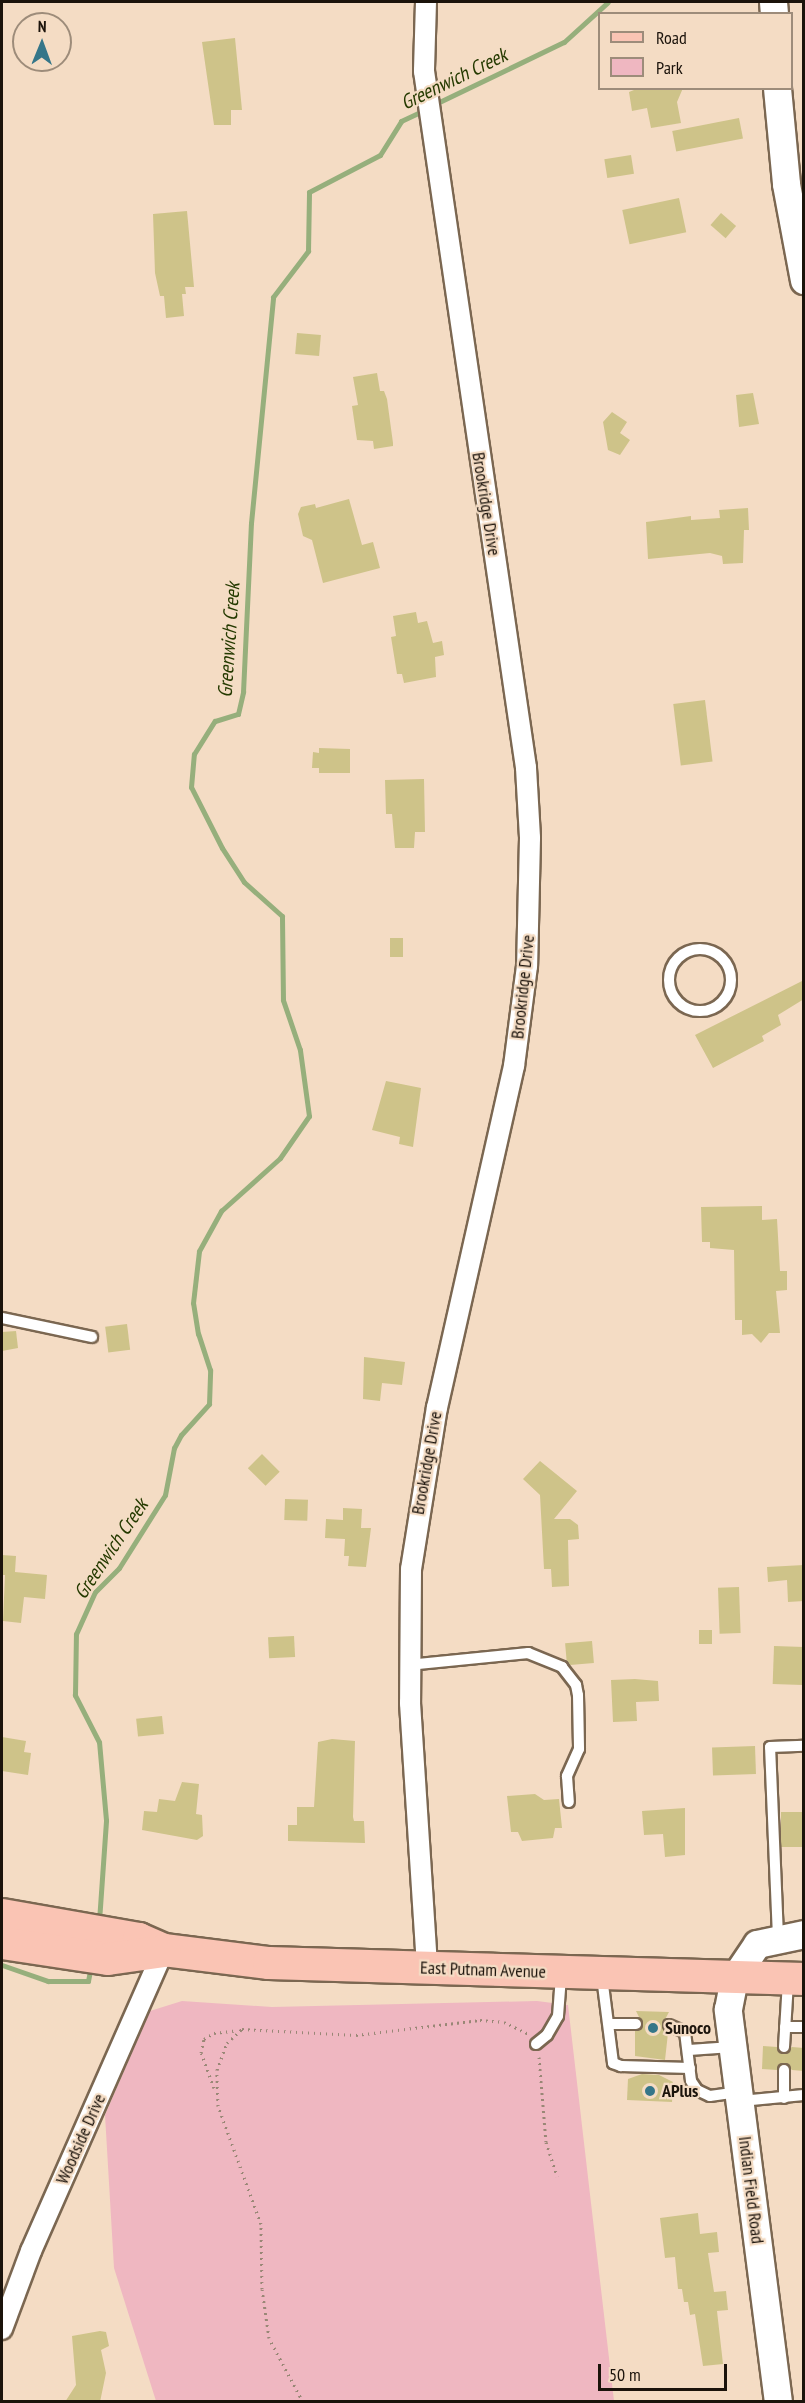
<!DOCTYPE html>
<html>
<head>
<meta charset="utf-8">
<style>
  body { margin:0 }
  #map { position:relative; width:805px; height:2403px; overflow:hidden; background:#f4dcc4; font-family:"PT Sans Narrow",sans-serif }
  div>[style] { position:absolute }
  [style*='--x'] { left:calc(var(--x)*1px); top:calc(var(--y)*1px); width:calc(var(--w)*1px); rotate:calc(var(--a)*1deg) }
  .green>* { inset:0; background:#efb7c1 }
  .stream>* { height:5px; margin:-2.5px; padding:0 2.5px; transform-origin:2.5px; border-radius:2.5px; background:#96af7c }
  .building>* { inset:0; background:#cec389; transform-origin:0 0 }
  .path>* { height:3px; margin-top:-1.5px; transform-origin:0; background:repeating-linear-gradient(90deg,#998776 0 1.5px,transparent 0 6px) }
  .roads { filter:drop-shadow(2px 0 #7b6751) drop-shadow(-2px 0 #7b6751) drop-shadow(0 2px #7b6751) drop-shadow(0 -2px #7b6751) }
  .lane>* { height:10px; margin:-5px; padding:0 5px; transform-origin:5px; border-radius:5px; background:#fff }
  .lane>.ring { margin:-5px; padding:0; box-sizing:content-box; background:none; border:10px solid #fff; border-radius:50% }
  .street>* { height:20px; margin:-10px; padding:0 10px; transform-origin:10px; border-radius:10px; background:#fff }
  .secondary>* { height:27px; margin:-13.5px; padding:0 13.5px; transform-origin:13.5px; border-radius:13.5px; background:#fff }
  .primary>* { height:32px; margin:-16px; padding:0 16px; transform-origin:16px; border-radius:16px; background:#fac4b4 }
  .dots>* { width:16px; height:16px; translate:-50% -50%; box-sizing:border-box; border:3px solid #f4dcc4; border-radius:50% }
  span { translate:-50% -50%; white-space:nowrap; text-align:center; line-height:1.15; -webkit-text-stroke:4.5px #f4dcc4; paint-order:stroke }
  .street-label { font-size:18px; color:#1b130b }
  .poi-label { font-size:18px; color:#1b130b; font-weight:700 }
  .left { translate:0 -50%; text-align:left }
  .water-label { font-size:20px; color:#253a00; font-style:italic }
  .frame { position:absolute; inset:0; border:3px solid #1b130b; pointer-events:none }
  .legend { position:absolute; left:598px; top:12px; width:195px; height:78px; box-sizing:border-box; background:#f4dcc4; border:2px solid #9d8c7a; margin:0; padding:8px 10px; list-style:none; font-size:18px; color:#1b130b }
  .legend li { display:flex; align-items:center; gap:12px; height:30px }
  .legend b { width:30px; border:2px solid #9d8c7a }
  .north { position:absolute; left:12px; top:12px; width:60px; height:60px; box-sizing:border-box; background:#f4dcc4; border:2px solid #9d8c7a; border-radius:50%; rotate:1deg; font-size:16px; font-weight:700; line-height:24px; text-align:center; color:#1b130b }
  .north::after { content:''; display:block; margin:auto; width:21px; height:27px; background:#357689; clip-path:polygon(50% 0,100% 100%,50% 72%,0 100%) }
  .scale { position:absolute; left:598px; top:2364px; width:129px; height:27px; box-sizing:border-box; border:3px solid #1b130b; border-top:0; padding-left:8px; font-size:18px; line-height:21px; white-space:nowrap; color:#1b130b; -webkit-text-stroke:4px #f4dcc4; paint-order:stroke }
</style>
</head>
<body>
<div id="map">
  <div class="green">
    <i style="clip-path:polygon(182px 2001px,272px 2007px,537px 2001px,568px 2005px,614px 2401px,156px 2401px,114px 2268px,105px 2115px,150px 2011px)"></i>
  </div>
  <div class="stream">
    <i style="--x:433;--y:105;--w:145;--a:-25.7"></i>
    <i style="--x:564;--y:42;--w:59;--a:-42.3"></i>
    <i style="--x:99;--y:1921;--w:101;--a:-86"></i>
    <i style="--x:106;--y:1820;--w:78;--a:-95.1"></i>
    <i style="--x:99;--y:1742;--w:53;--a:-117.1"></i>
    <i style="--x:75;--y:1695;--w:61;--a:-89.1"></i>
    <i style="--x:76;--y:1634;--w:46;--a:-65.7"></i>
    <i style="--x:95;--y:1592;--w:34;--a:-45"></i>
    <i style="--x:119;--y:1568;--w:86;--a:-57.8"></i>
    <i style="--x:165;--y:1495;--w:48;--a:-79.2"></i>
    <i style="--x:174;--y:1448;--w:15;--a:-62"></i>
    <i style="--x:181;--y:1435;--w:42;--a:-47.9"></i>
    <i style="--x:209;--y:1404;--w:34;--a:-88"></i>
    <i style="--x:210;--y:1370;--w:38;--a:-108"></i>
    <i style="--x:198;--y:1334;--w:31;--a:-99"></i>
    <i style="--x:193;--y:1303;--w:52;--a:-83.4"></i>
    <i style="--x:199;--y:1251;--w:46;--a:-61.2"></i>
    <i style="--x:221;--y:1211;--w:79;--a:-41.9"></i>
    <i style="--x:280;--y:1158;--w:51;--a:-55.4"></i>
    <i style="--x:309;--y:1116;--w:67;--a:-97.8"></i>
    <i style="--x:300;--y:1050;--w:53;--a:-108.8"></i>
    <i style="--x:283;--y:1000;--w:84;--a:-90.7"></i>
    <i style="--x:282;--y:916;--w:51;--a:-138.2"></i>
    <i style="--x:244;--y:882;--w:40;--a:-122.9"></i>
    <i style="--x:222;--y:848;--w:68;--a:-116.9"></i>
    <i style="--x:191;--y:787;--w:33;--a:-85"></i>
    <i style="--x:194;--y:754;--w:39;--a:-58"></i>
    <i style="--x:215;--y:721;--w:24;--a:-17"></i>
    <i style="--x:238;--y:714;--w:23;--a:-77"></i>
    <i style="--x:243;--y:692;--w:169;--a:-87.3"></i>
    <i style="--x:251;--y:523;--w:227;--a:-84.4"></i>
    <i style="--x:273;--y:297;--w:58;--a:-52.7"></i>
    <i style="--x:308;--y:251;--w:59;--a:-89"></i>
    <i style="--x:309;--y:192;--w:80;--a:-27.5"></i>
    <i style="--x:380;--y:155;--w:40;--a:-58"></i>
    <i style="--x:401;--y:121;--w:26;--a:-25"></i>
    <i style="--x:2;--y:1965;--w:49;--a:19.2"></i>
    <i style="--x:48;--y:1981;--w:40;--a:0"></i>
    <i style="--x:88;--y:1981;--w:16;--a:-79"></i>
  </div>
  <div class="building">
    <i style="clip-path:polygon(235px 38px,242px 110px,231px 110px,231px 125px,214px 125px,202px 42px)"></i>
    <i style="clip-path:polygon(639px 88px,683px 88px,677px 102px,681px 123px,651px 128px,647px 108px,632px 111px,629px 92px)"></i>
    <i style="left:739px;top:118px;width:21px;height:68px;rotate:79deg"></i>
    <i style="left:631px;top:155px;width:19px;height:27px;rotate:81deg"></i>
    <i style="left:679px;top:198px;width:35px;height:58px;rotate:78deg"></i>
    <i style="clip-path:polygon(187px 211px,194px 287px,185px 287px,186px 294px,182px 294px,184px 316px,166px 318px,164px 296px,160px 296px,155px 273px,153px 214px)"></i>
    <i style="left:721px;top:213px;width:20px;height:16px;rotate:41deg"></i>
    <i style="left:297px;top:333px;width:24px;height:21px;rotate:5deg"></i>
    <i style="clip-path:polygon(377px 373px,380px 391px,384px 391px,387px 399px,393px 443px,393px 446px,374px 449px,373px 441px,357px 440px,352px 406px,358px 405px,353px 377px)"></i>
    <i style="clip-path:polygon(753px 393px,759px 424px,739px 427px,736px 395px)"></i>
    <i style="clip-path:polygon(612px 412px,627px 422px,620px 433px,630px 440px,620px 455px,608px 450px,603px 422px)"></i>
    <i style="clip-path:polygon(349px 499px,362px 545px,373px 542px,380px 568px,323px 583px,312px 540px,303px 536px,298px 514px,301px 507px,315px 504px,316px 508px)"></i>
    <i style="clip-path:polygon(748px 508px,749px 530px,744px 530px,743px 563px,723px 564px,722px 556px,710px 553px,648px 559px,646px 522px,691px 516px,691px 520px,720px 518px,719px 510px)"></i>
    <i style="clip-path:polygon(416px 612px,418px 623px,427px 621px,433px 643px,442px 641px,444px 655px,435px 657px,436px 677px,404px 683px,402px 674px,397px 674px,391px 637px,396px 636px,393px 616px)"></i>
    <i style="left:705px;top:700px;width:62px;height:32px;rotate:83deg"></i>
    <i style="clip-path:polygon(319px 748px,350px 749px,350px 773px,319px 773px,319px 768px,312px 768px,313px 752px,319px 753px)"></i>
    <i style="clip-path:polygon(424px 779px,425px 832px,415px 832px,414px 848px,395px 848px,392px 814px,386px 814px,385px 780px)"></i>
    <i style="left:390px;top:938px;width:13px;height:19px"></i>
    <i style="clip-path:polygon(804px 980px,804px 999px,778px 1015px,781px 1025px,762px 1036px,764px 1041px,713px 1068px,695px 1035px)"></i>
    <i style="clip-path:polygon(386px 1081px,421px 1088px,413px 1147px,399px 1144px,400px 1137px,372px 1130px)"></i>
    <i style="clip-path:polygon(762px 1206px,762px 1220px,777px 1219px,780px 1271px,787px 1271px,787px 1290px,776px 1291px,780px 1333px,769px 1333px,761px 1343px,752px 1334px,742px 1335px,742px 1320px,735px 1320px,734px 1250px,710px 1248px,710px 1242px,702px 1242px,701px 1207px)"></i>
    <i style="left:127px;top:1324px;width:26px;height:22px;rotate:83deg"></i>
    <i style="clip-path:polygon(16px 1331px,18px 1348px,2px 1351px,2px 1332px)"></i>
    <i style="clip-path:polygon(364px 1357px,405px 1362px,402px 1385px,382px 1383px,380px 1401px,363px 1399px)"></i>
    <i style="left:262px;top:1454px;width:25px;height:20px;rotate:45deg"></i>
    <i style="clip-path:polygon(540px 1461px,577px 1491px,554px 1519px,570px 1519px,578px 1525px,579px 1539px,568px 1540px,569px 1586px,552px 1587px,551px 1569px,544px 1569px,540px 1495px,523px 1479px)"></i>
    <i style="left:285px;top:1499px;width:23px;height:21px;rotate:2deg"></i>
    <i style="clip-path:polygon(343px 1508px,362px 1509px,361px 1528px,371px 1528px,366px 1567px,348px 1566px,349px 1556px,344px 1556px,345px 1539px,325px 1538px,326px 1519px,343px 1520px)"></i>
    <i style="clip-path:polygon(2px 1555px,16px 1556px,15px 1572px,47px 1575px,45px 1599px,24px 1597px,21px 1623px,3px 1621px,5px 1575px,2px 1575px)"></i>
    <i style="clip-path:polygon(804px 1565px,804px 1601px,788px 1602px,787px 1580px,768px 1582px,767px 1567px)"></i>
    <i style="left:739px;top:1587px;width:46px;height:21px;rotate:88deg"></i>
    <i style="left:699px;top:1630px;width:13px;height:14px"></i>
    <i style="left:294px;top:1636px;width:21px;height:26px;rotate:87deg"></i>
    <i style="left:592px;top:1641px;width:22px;height:27px;rotate:85deg"></i>
    <i style="left:774px;top:1646px;width:30px;height:38px;rotate:2deg"></i>
    <i style="clip-path:polygon(635px 1679px,658px 1681px,659px 1701px,636px 1702px,637px 1721px,613px 1722px,611px 1680px)"></i>
    <i style="left:162px;top:1716px;width:18px;height:26px;rotate:84deg"></i>
    <i style="clip-path:polygon(2px 1737px,26px 1741px,24px 1752px,31px 1753px,28px 1775px,2px 1771px)"></i>
    <i style="clip-path:polygon(332px 1739px,355px 1741px,353px 1817px,354px 1821px,364px 1821px,365px 1843px,288px 1841px,288px 1825px,297px 1825px,297px 1807px,314px 1807px,318px 1742px)"></i>
    <i style="left:755px;top:1746px;width:28px;height:43px;rotate:88deg"></i>
    <i style="clip-path:polygon(182px 1782px,199px 1784px,196px 1814px,202px 1815px,203px 1836px,197px 1840px,142px 1830px,144px 1811px,157px 1812px,159px 1799px,175px 1801px)"></i>
    <i style="clip-path:polygon(535px 1794px,544px 1800px,559px 1799px,562px 1828px,555px 1828px,553px 1838px,522px 1841px,518px 1832px,511px 1832px,507px 1796px)"></i>
    <i style="clip-path:polygon(685px 1808px,685px 1855px,665px 1857px,663px 1834px,644px 1835px,642px 1811px)"></i>
    <i style="left:804px;top:1812px;width:35px;height:23px;rotate:90deg"></i>
    <i style="clip-path:polygon(636px 2011px,669px 2012px,662px 2025px,668px 2033px,665px 2060px,635px 2056px,635px 2031px,643px 2025px)"></i>
    <i style="clip-path:polygon(763px 2046px,777px 2047px,784px 2054px,792px 2047px,804px 2048px,804px 2071px,792px 2070px,785px 2063px,777px 2070px,762px 2069px)"></i>
    <i style="clip-path:polygon(642px 2074px,659px 2075px,673px 2082px,672px 2102px,627px 2100px,628px 2079px)"></i>
    <i style="clip-path:polygon(698px 2213px,700px 2234px,717px 2232px,719px 2252px,708px 2253px,714px 2292px,726px 2291px,728px 2310px,717px 2311px,723px 2364px,703px 2366px,695px 2314px,690px 2315px,688px 2302px,684px 2302px,682px 2289px,678px 2289px,675px 2257px,665px 2258px,660px 2218px)"></i>
    <i style="clip-path:polygon(100px 2331px,106px 2332px,109px 2346px,101px 2350px,106px 2373px,100px 2402px,65px 2402px,76px 2385px,72px 2336px)"></i>
  </div>
  <div class="path">
    <i style="--x:539;--y:2057;--w:85;--a:85.3"></i>
    <i style="--x:546;--y:2142;--w:36;--a:72"></i>
    <i style="--x:214;--y:2088;--w:37;--a:-110"></i>
    <i style="--x:201;--y:2053;--w:14;--a:-78"></i>
    <i style="--x:204;--y:2039;--w:12;--a:-31"></i>
    <i style="--x:214;--y:2033;--w:23;--a:-7"></i>
    <i style="--x:303;--y:2402;--w:72;--a:-118"></i>
    <i style="--x:269;--y:2338;--w:49;--a:-98.1"></i>
    <i style="--x:262;--y:2289;--w:65;--a:-90.9"></i>
    <i style="--x:261;--y:2224;--w:126;--a:-110"></i>
    <i style="--x:218;--y:2106;--w:36;--a:-92"></i>
    <i style="--x:217;--y:2070;--w:29;--a:-70"></i>
    <i style="--x:227;--y:2043;--w:21;--a:-43"></i>
    <i style="--x:242;--y:2029;--w:114;--a:3"></i>
    <i style="--x:356;--y:2035;--w:125;--a:-6.9"></i>
    <i style="--x:480;--y:2020;--w:24;--a:5"></i>
    <i style="--x:504;--y:2022;--w:28;--a:26"></i>
  </div>
  <div class="roads">
    <div class="lane">
      <i class="ring" style="left:669px;top:949px;width:52px;height:52px"></i>
      <i style="--x:2;--y:1318;--w:92;--a:11.9"></i>
      <i style="--x:408;--y:1665;--w:121;--a:-5.7"></i>
      <i style="--x:528;--y:1653;--w:37;--a:22"></i>
      <i style="--x:562;--y:1667;--w:23;--a:52"></i>
      <i style="--x:576;--y:1685;--w:10;--a:79"></i>
      <i style="--x:578;--y:1695;--w:54;--a:88.9"></i>
      <i style="--x:579;--y:1749;--w:30;--a:114"></i>
      <i style="--x:567;--y:1776;--w:26;--a:86"></i>
      <i style="--x:778;--y:1937;--w:190;--a:-92.4"></i>
      <i style="--x:770;--y:1747;--w:34;--a:-2"></i>
      <i style="--x:602;--y:1977;--w:87;--a:82.7"></i>
      <i style="--x:613;--y:2063;--w:9;--a:21"></i>
      <i style="--x:621;--y:2066;--w:69;--a:1.7"></i>
      <i style="--x:609;--y:2024;--w:27;--a:0"></i>
      <i style="--x:669;--y:2025;--w:17;--a:24"></i>
      <i style="--x:685;--y:2032;--w:49;--a:83"></i>
      <i style="--x:691;--y:2081;--w:11;--a:56"></i>
      <i style="--x:697;--y:2090;--w:14;--a:25"></i>
      <i style="--x:710;--y:2096;--w:28;--a:-8"></i>
      <i style="--x:785;--y:2027;--w:19;--a:0"></i>
      <i style="--x:536;--y:2044;--w:14;--a:-39"></i>
      <i style="--x:547;--y:2035;--w:22;--a:-60"></i>
      <i style="--x:558;--y:2016;--w:40;--a:-85.7"></i>
      <i style="--x:784;--y:2047;--w:65;--a:-86.5"></i>
      <i style="--x:689;--y:2050;--w:43;--a:-4"></i>
      <i style="--x:784;--y:2070;--w:28;--a:90"></i>
      <i style="--x:741;--y:2101;--w:63;--a:-5.4"></i>
    </div>
    <div class="street">
      <i style="--x:426;--y:2;--w:69;--a:91.7"></i>
      <i style="--x:424;--y:71;--w:704;--a:81.67"></i>
      <i style="--x:526;--y:768;--w:70;--a:86.7"></i>
      <i style="--x:530;--y:838;--w:128;--a:91.3"></i>
      <i style="--x:527;--y:966;--w:101;--a:97.4"></i>
      <i style="--x:514;--y:1066;--w:350;--a:102.7"></i>
      <i style="--x:437;--y:1407;--w:164;--a:99.1"></i>
      <i style="--x:411;--y:1569;--w:134;--a:90.4"></i>
      <i style="--x:410;--y:1703;--w:266;--a:86.3"></i>
      <i style="--x:2;--y:2329;--w:83;--a:-69.6"></i>
      <i style="--x:31;--y:2251;--w:329;--a:-66.2"></i>
    </div>
    <div class="secondary">
      <i style="--x:773;--y:2;--w:12;--a:85"></i>
      <i style="--x:777;--y:88;--w:96;--a:84.6"></i>
      <i style="--x:786;--y:184;--w:98;--a:79.4"></i>
      <i style="--x:778;--y:2402;--w:396;--a:-97.3"></i>
      <i style="--x:728;--y:2009;--w:32;--a:-79"></i>
      <i style="--x:734;--y:1978;--w:41;--a:-55.9"></i>
      <i style="--x:757;--y:1944;--w:48;--a:-12"></i>
    </div>
    <div class="primary">
      <i style="--x:2;--y:1915;--w:139;--a:9.9"></i>
      <i style="--x:139;--y:1939;--w:27;--a:24"></i>
      <i style="--x:164;--y:1950;--w:106;--a:7.1"></i>
      <i style="--x:269;--y:1963;--w:535;--a:1.71"></i>
      <i style="--x:2;--y:1943;--w:107;--a:8.6"></i>
      <i style="--x:108;--y:1959;--w:57;--a:-8.1"></i>
    </div>
  </div>
  <div class="dots">
    <i style="left:653px;top:2028px;background:#357689"></i>
    <i style="left:650px;top:2091px;background:#357689"></i>
  </div>
  <div class="street-label">
    <span style="left:486px;top:504px;rotate:81deg">Brookridge Drive</span>
    <span style="left:523px;top:987px;rotate:-84deg">Brookridge Drive</span>
    <span style="left:427px;top:1463px;rotate:-80deg">Brookridge Drive</span>
    <span style="left:483px;top:1970px;rotate:2deg">East Putnam Avenue</span>
    <span style="left:81px;top:2139px;rotate:-66deg">Woodside Drive</span>
    <span style="left:751px;top:2190px;rotate:83deg">Indian Field Road</span>
  </div>
  <div class="poi-label">
    <span class="left" style="left:665px;top:2028px">Sunoco</span>
    <span class="left" style="left:662px;top:2091px">APlus</span>
  </div>
  <div class="water-label">
    <span style="left:454px;top:79px;rotate:-26deg">Greenwich Creek</span>
    <span style="left:229px;top:640px;rotate:-86deg">Greenwich Creek</span>
    <span style="left:111px;top:1549px;rotate:-56deg">Greenwich Creek</span>
  </div>
  <div class="frame"></div>
  <ul class="legend">
  <li><b style="height:8px;background:#fac4b4"></b>Road</li>
  <li><b style="height:16px;background:#efb7c1"></b>Park</li>
  </ul>
  <div class="north">N</div>
  <div class="scale">50 m</div>
</div>
</body>
</html>
